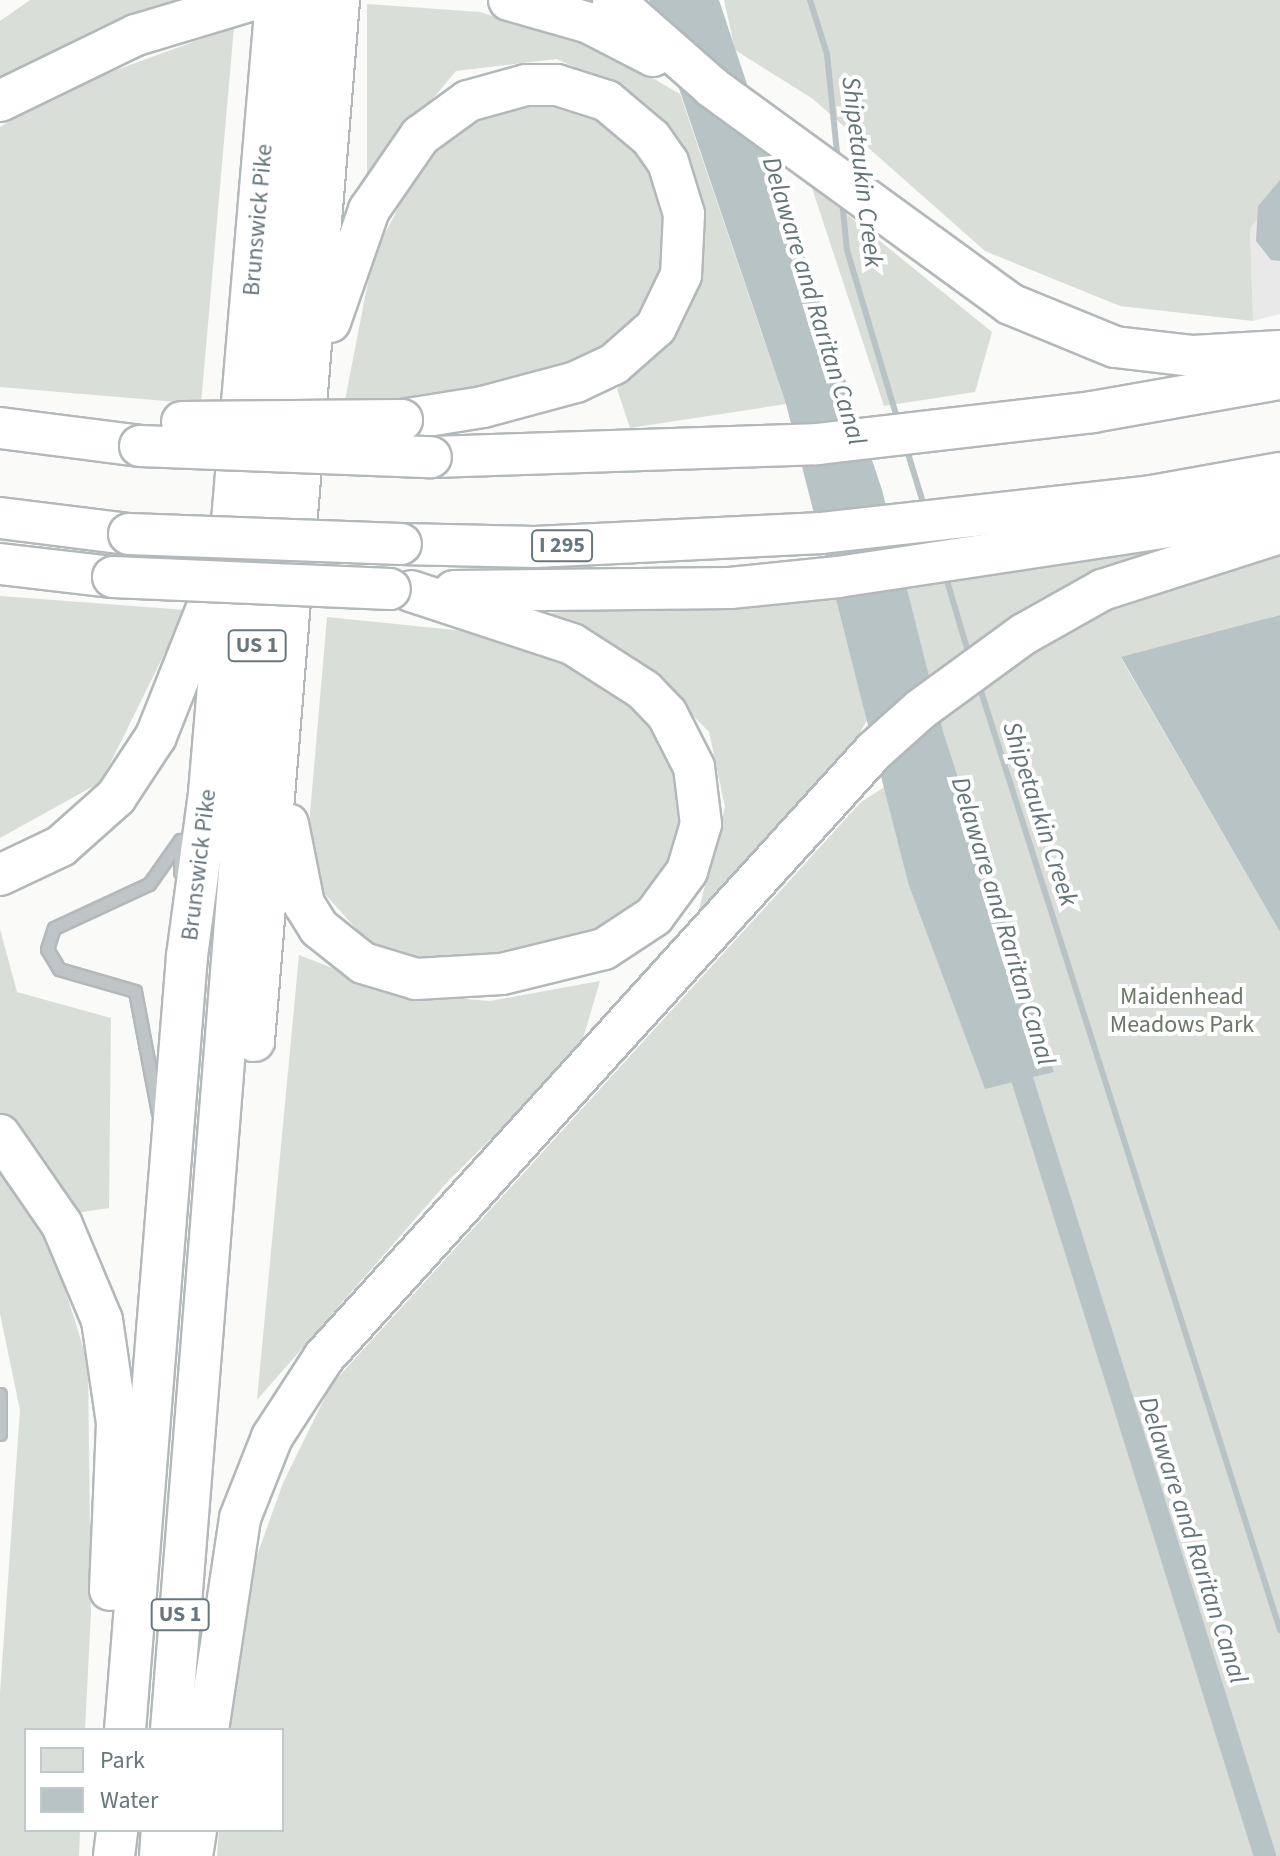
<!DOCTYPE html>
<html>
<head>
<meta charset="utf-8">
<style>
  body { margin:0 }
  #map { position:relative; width:1280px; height:1856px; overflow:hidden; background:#fafaf8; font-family:"Source Sans 3",sans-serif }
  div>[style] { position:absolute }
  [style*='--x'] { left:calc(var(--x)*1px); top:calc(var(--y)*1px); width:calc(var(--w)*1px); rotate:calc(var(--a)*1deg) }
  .built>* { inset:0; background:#e8e9e8 }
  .green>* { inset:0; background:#daded8 }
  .water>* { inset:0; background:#b8c3c6 }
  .stream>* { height:6px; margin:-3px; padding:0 3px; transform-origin:3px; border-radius:3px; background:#b8c3c6 }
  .canal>* { height:22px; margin:-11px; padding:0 11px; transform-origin:11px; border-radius:11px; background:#b8c3c6 }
  .roads { filter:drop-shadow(2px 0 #b3b8ba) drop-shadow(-2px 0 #b3b8ba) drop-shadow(0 2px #b3b8ba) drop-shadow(0 -2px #b3b8ba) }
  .lane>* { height:11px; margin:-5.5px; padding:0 5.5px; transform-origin:5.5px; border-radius:5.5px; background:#bfc4c7 }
  .highway>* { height:40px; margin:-20px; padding:0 20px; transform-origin:20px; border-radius:20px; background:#fff }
  .bridges { filter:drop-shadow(2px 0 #b3b8ba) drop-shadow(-2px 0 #b3b8ba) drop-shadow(0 2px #b3b8ba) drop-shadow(0 -2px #b3b8ba) }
  .highway-bridge>* { height:40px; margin:-20px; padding:0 20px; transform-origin:20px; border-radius:20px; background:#fff }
  span { translate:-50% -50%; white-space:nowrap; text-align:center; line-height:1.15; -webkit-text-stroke:8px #fff; paint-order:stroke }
  .shield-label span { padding:2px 6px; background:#fff; border:2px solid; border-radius:6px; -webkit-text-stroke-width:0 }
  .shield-label { font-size:22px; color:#67777f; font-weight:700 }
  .street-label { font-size:24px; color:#67777f }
  .park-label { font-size:24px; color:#6a7866 }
  .water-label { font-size:26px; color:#637579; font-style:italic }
  .legend { position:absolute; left:24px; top:1728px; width:260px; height:104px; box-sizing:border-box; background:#fff; border:2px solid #c2c9cc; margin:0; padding:10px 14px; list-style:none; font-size:24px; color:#67777f }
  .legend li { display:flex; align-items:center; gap:16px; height:40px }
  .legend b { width:40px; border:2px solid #c2c9cc }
</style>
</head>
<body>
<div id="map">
  <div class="built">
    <i style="clip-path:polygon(1280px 195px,1280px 314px,1253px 321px,1250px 228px)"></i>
  </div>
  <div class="green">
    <i style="clip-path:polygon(30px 0,199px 0,0 93px,0 21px)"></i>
    <i style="clip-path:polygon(724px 0,1280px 0,1280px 195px,1250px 228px,1253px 321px,1120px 306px,985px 251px,813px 99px,735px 50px)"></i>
    <i style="clip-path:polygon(367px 4px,480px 12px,608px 52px,680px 94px,786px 404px,630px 428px,617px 389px,666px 340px,698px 282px,623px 90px,557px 59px,456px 71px,367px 177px)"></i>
    <i style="clip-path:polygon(234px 27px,201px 404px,0 387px,0 127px,56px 92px)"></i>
    <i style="clip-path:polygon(542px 104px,612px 126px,665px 189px,665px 270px,624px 340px,552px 383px,453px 398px,345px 400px,373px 256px,425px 157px,470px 122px)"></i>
    <i style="clip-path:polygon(811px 185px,992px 332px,975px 392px,884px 406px)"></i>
    <i style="clip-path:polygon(1151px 551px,1162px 583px,1280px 555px,1280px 615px,1121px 658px,1280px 932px,1280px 1856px,217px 1856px,219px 1830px,282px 1830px,282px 1730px,229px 1730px,241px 1600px,283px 1483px,331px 1385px,861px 802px,886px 786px,909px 886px,985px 1088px,1054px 1072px,943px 731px,905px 582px)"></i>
    <i style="clip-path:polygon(833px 589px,867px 720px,848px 755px,696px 921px,725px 807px,709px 732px,648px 670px,551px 613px)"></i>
    <i style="clip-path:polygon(0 596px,186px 610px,101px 782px,0 838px)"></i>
    <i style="clip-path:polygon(327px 617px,504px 635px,621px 684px,678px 764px,686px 848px,648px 911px,594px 938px,463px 967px,378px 953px,305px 872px)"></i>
    <i style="clip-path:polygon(0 929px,17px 992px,111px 1018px,109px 1208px,43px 1218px,88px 1363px,91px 1612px,85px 1730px,26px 1730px,26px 1830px,80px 1830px,79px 1856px,0 1856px,0 1693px,20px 1410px,0 1314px)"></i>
    <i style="clip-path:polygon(299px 955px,397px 993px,490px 1001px,600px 981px,579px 1052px,450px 1179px,257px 1400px)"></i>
  </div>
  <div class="water">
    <i style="clip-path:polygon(649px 0,719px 0,882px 490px,943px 731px,1054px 1072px,985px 1089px,909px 886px,786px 404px)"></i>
    <i style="clip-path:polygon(1280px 180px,1280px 261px,1271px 260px,1256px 241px,1258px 206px)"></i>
    <i style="clip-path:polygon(1280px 615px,1280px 932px,1121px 657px)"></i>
  </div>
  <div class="stream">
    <i style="--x:810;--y:0;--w:57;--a:72.5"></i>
    <i style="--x:827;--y:54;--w:109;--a:84.2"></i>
    <i style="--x:842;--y:201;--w:49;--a:84.2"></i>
    <i style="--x:847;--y:250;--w:178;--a:73.4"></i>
    <i style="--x:906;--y:447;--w:65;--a:73"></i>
    <i style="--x:945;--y:574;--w:84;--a:73.5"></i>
    <i style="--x:979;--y:685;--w:992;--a:72.33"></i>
  </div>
  <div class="canal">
    <i style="--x:1014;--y:1053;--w:841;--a:72.64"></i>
  </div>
  <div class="roads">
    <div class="lane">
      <i style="--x:158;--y:1113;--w:124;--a:-100.7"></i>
      <i style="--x:135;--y:991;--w:79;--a:-163.9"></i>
      <i style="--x:59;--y:969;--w:23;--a:-121"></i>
      <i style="--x:47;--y:949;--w:22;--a:-72"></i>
      <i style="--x:54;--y:928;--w:105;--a:-24.9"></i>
      <i style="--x:149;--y:884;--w:54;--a:-54.8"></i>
      <i style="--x:180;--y:840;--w:32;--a:90"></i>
      <i style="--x:0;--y:1394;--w:40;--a:90"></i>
    </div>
    <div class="highway">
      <i style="--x:509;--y:0;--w:83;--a:16"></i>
      <i style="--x:589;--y:23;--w:72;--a:27.3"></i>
      <i style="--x:613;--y:0;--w:133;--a:41.3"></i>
      <i style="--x:713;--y:88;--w:367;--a:36"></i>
      <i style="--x:1010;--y:304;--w:113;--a:22.3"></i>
      <i style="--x:1115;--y:347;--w:79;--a:6.6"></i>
      <i style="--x:1193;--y:356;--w:87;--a:-3.3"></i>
      <i style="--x:0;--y:101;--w:151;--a:-25.9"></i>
      <i style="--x:136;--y:35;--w:122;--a:-16.7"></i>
      <i style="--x:330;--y:322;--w:119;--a:-70.8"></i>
      <i style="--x:369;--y:210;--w:90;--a:-55.4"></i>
      <i style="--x:420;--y:136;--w:59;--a:-36.1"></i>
      <i style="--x:468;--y:101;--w:60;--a:-15.4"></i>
      <i style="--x:526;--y:85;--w:31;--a:0"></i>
      <i style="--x:557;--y:85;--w:52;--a:17.7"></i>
      <i style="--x:607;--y:101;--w:57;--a:40.1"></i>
      <i style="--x:651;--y:138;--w:29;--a:55"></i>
      <i style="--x:668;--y:162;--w:54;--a:72.9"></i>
      <i style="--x:684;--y:214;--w:61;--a:92.8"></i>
      <i style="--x:681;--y:275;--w:58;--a:115.7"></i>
      <i style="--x:656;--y:327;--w:56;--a:138.6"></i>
      <i style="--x:614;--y:364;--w:42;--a:154.7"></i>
      <i style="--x:576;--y:382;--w:96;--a:165"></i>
      <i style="--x:483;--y:407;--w:82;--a:170.9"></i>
      <i style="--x:0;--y:428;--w:141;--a:7.3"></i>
      <i style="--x:431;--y:457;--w:386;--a:-1.9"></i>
      <i style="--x:817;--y:444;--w:277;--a:-6.6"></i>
      <i style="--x:1092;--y:412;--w:191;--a:-10"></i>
      <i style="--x:0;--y:518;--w:130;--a:7.1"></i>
      <i style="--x:401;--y:544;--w:134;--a:1.3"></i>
      <i style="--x:535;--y:547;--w:287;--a:-2.8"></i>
      <i style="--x:822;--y:533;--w:332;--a:-6.4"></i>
      <i style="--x:1152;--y:496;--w:130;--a:-10.2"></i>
      <i style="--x:0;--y:564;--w:114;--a:6.6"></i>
      <i style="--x:454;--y:591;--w:276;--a:-0.6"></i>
      <i style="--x:730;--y:588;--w:109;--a:-5.8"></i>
      <i style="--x:838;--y:577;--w:447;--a:-8.6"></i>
      <i style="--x:288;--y:824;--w:82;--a:78.7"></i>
      <i style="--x:304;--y:904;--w:28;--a:58"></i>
      <i style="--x:319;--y:928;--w:56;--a:38.5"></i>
      <i style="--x:363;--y:963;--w:55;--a:16.8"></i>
      <i style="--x:416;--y:979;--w:86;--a:-3.3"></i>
      <i style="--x:502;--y:974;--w:105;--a:-13.8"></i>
      <i style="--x:604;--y:949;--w:60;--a:-33.4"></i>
      <i style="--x:654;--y:916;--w:56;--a:-53.7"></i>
      <i style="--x:687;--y:871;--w:49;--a:-73.4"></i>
      <i style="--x:701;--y:824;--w:57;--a:-97"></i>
      <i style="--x:694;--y:767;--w:59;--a:-117"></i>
      <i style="--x:667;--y:714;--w:33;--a:-134"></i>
      <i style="--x:644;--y:690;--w:85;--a:-147.4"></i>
      <i style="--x:572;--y:644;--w:169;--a:-161.8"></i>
      <i style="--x:0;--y:875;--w:68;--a:-25.4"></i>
      <i style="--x:61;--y:846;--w:74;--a:-41.7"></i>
      <i style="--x:116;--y:797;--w:73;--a:-56.7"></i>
      <i style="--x:156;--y:736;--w:159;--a:-68.3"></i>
      <i style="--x:254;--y:1041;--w:1044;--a:-85.33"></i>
      <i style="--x:0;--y:1135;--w:109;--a:55.4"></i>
      <i style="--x:62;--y:1225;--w:103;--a:67.2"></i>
      <i style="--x:102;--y:1320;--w:104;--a:81.7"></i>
      <i style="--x:117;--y:1423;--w:167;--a:92.4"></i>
      <i style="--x:125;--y:1730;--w:776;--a:-85.42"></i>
      <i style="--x:187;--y:956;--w:164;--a:-82.3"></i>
      <i style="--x:209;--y:793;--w:796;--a:-85.17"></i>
      <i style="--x:171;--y:1730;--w:1735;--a:-85.47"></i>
      <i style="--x:208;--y:1730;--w:214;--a:-81.4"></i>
      <i style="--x:240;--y:1518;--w:87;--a:-68.4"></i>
      <i style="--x:272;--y:1437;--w:95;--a:-57"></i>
      <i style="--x:324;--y:1357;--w:818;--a:-47.77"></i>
      <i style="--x:874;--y:751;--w:63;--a:-41.8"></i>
      <i style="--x:921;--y:709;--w:127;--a:-36.1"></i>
      <i style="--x:1024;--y:634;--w:90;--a:-29.4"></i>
      <i style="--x:1102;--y:590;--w:187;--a:-17.8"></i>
      <i style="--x:114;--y:1856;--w:26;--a:-83"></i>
      <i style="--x:160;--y:1856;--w:26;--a:-86"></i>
      <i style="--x:192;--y:1856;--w:26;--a:-81"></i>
    </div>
  </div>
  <div class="bridges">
    <div class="highway-bridge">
      <i style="--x:182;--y:422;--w:220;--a:-0.5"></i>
      <i style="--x:140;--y:446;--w:291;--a:2.2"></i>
      <i style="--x:129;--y:534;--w:272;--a:2.1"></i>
      <i style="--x:113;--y:577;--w:277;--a:2.5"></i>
    </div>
  </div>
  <div class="shield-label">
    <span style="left:562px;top:546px">I 295</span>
    <span style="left:257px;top:646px">US 1</span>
    <span style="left:180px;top:1615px">US 1</span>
  </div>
  <div class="street-label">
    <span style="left:258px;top:220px;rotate:-85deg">Brunswick Pike</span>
    <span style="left:199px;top:865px;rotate:-83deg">Brunswick Pike</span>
  </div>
  <div class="park-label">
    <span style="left:1182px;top:1011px">Maidenhead<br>Meadows Park</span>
  </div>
  <div class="water-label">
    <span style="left:862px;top:172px;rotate:83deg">Shipetaukin Creek</span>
    <span style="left:814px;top:301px;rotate:73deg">Delaware and Raritan Canal</span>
    <span style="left:1040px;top:814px;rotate:72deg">Shipetaukin Creek</span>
    <span style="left:1003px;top:921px;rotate:73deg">Delaware and Raritan Canal</span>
    <span style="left:1193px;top:1540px;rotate:72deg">Delaware and Raritan Canal</span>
  </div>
  <ul class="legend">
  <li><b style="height:22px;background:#daded8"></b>Park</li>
  <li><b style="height:22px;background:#b8c3c6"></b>Water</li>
  </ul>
</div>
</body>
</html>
